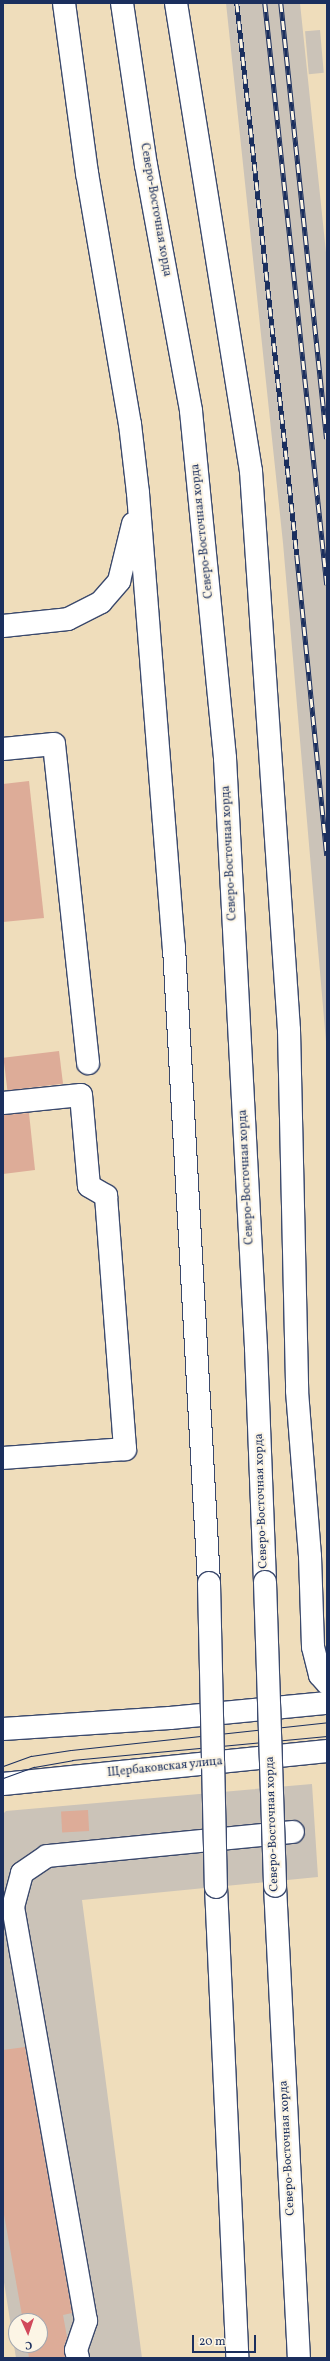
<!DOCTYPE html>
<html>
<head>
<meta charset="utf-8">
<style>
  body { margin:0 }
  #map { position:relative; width:330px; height:2361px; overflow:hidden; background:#efddbb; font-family:Vollkorn,serif }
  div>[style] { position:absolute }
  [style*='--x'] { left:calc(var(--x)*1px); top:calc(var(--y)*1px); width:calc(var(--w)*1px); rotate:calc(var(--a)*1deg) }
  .industrial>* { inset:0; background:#cbc3b8; transform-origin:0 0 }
  .building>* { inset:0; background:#ddac98; transform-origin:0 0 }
  .roads { filter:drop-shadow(1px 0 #3b496c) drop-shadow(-1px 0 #3b496c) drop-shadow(0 1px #3b496c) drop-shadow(0 -1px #3b496c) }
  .minor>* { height:22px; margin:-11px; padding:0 11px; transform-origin:11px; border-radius:11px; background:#fff }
  .major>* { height:22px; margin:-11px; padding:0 11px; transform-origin:11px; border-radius:11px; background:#fff }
  .tram>* { height:1px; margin:-0.5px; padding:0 0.5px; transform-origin:0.5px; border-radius:0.5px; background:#1b2f5e }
  .rail>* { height:4.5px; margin-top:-2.25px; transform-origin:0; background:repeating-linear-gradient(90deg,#fcf5e5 0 9px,#1b2f5e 0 18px); box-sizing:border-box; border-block:1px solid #1b2f5e }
  .bridges { filter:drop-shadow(1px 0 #3b496c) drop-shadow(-1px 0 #3b496c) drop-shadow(0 1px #3b496c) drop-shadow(0 -1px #3b496c) }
  .major-bridge>* { height:22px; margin:-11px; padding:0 11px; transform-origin:11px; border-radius:11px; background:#fff }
  span { translate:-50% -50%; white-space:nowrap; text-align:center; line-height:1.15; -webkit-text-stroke:4px #fcf5e5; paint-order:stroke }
  .street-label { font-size:12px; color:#1b2f5e }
  .frame { position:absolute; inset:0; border:4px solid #1b2f5e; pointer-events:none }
  .north { position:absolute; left:8px; top:2313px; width:40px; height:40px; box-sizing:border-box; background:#fcf5e5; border:1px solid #a2a6af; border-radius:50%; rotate:177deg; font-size:11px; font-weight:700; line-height:16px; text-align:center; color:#1b2f5e }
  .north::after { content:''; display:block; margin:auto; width:14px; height:18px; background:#d1495b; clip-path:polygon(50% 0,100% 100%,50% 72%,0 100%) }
  .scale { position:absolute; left:192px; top:2335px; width:64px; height:18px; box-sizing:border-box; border:2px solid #1b2f5e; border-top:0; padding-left:5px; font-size:12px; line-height:14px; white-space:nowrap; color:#1b2f5e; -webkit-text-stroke:3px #fcf5e5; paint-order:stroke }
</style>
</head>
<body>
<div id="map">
  <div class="industrial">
    <i style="clip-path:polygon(226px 3px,300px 3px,327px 262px,327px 1053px,283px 543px)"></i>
    <i style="left:320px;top:30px;width:43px;height:15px;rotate:85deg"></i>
    <i style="clip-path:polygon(evenodd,312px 1784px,318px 1877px,82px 1900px,142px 2358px,16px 2358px,3px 2276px,3px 1814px,6px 1811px,312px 1784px,16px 2321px,40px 2321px,40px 2345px,16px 2345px,16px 2321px)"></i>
  </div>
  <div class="building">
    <i style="clip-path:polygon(29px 781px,44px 918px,3px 922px,3px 784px)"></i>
    <i style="left:59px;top:1051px;width:33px;height:56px;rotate:83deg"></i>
    <i style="clip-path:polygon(29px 1113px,35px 1170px,3px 1174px,3px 1115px)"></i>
    <i style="left:88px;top:1810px;width:21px;height:27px;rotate:87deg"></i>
    <i style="clip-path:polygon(25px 2047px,72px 2313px,63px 2315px,67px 2337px,64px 2346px,65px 2358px,29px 2358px,27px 2345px,40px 2345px,40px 2321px,23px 2321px,3px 2209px,3px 2050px)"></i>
  </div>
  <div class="roads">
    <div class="minor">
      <i style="--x:3;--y:749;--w:51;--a:-5.6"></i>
      <i style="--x:54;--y:744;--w:321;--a:83.9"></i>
      <i style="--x:3;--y:1103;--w:78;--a:-5.9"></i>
      <i style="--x:81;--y:1095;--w:91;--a:85"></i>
      <i style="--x:89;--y:1186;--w:20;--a:30"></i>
      <i style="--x:106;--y:1196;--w:254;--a:85.7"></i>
      <i style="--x:125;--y:1449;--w:122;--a:175.8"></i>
      <i style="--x:78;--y:2358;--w:8;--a:-104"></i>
      <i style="--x:76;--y:2350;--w:31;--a:-71"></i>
      <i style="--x:86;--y:2321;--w:420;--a:-100"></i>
      <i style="--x:13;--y:1907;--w:35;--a:-75"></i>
      <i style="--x:22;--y:1873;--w:30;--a:-34"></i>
      <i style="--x:47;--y:1856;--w:247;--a:-5.6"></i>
    </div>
    <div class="major">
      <i style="--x:64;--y:3;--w:172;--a:82.3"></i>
      <i style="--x:87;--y:173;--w:255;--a:80.3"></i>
      <i style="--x:130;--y:424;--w:69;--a:83.4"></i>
      <i style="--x:138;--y:493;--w:455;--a:85.5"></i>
      <i style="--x:174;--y:947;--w:637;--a:86.85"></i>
      <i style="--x:122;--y:3;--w:164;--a:81.6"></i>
      <i style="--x:146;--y:165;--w:250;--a:79.6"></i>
      <i style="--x:191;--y:411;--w:349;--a:84.4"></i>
      <i style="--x:225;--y:758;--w:591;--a:86.99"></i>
      <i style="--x:256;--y:1348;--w:234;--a:87.8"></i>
      <i style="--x:176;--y:3;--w:474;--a:80.9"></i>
      <i style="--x:251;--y:471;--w:560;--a:86.11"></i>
      <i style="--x:289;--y:1030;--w:361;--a:88.7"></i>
      <i style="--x:297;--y:1391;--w:166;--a:85.5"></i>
      <i style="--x:310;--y:1556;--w:91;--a:88.1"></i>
      <i style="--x:313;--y:1647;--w:29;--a:76"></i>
      <i style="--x:320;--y:1675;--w:11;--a:49"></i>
      <i style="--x:3;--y:626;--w:65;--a:-6.1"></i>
      <i style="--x:68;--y:619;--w:37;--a:-27"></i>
      <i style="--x:101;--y:602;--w:28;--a:-49"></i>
      <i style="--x:119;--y:581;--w:59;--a:-76.2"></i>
      <i style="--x:3;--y:1729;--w:167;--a:-3.8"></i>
      <i style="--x:170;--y:1718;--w:158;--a:-5.5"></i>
      <i style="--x:3;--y:1784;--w:326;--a:-5.8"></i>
      <i style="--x:275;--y:1886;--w:473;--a:87.1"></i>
      <i style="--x:216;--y:1887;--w:471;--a:87.4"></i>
    </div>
  </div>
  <div class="tram">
    <i style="--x:3;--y:1766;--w:30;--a:-20"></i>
    <i style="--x:31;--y:1756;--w:40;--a:-8.5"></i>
    <i style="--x:71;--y:1750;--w:258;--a:-6.2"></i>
    <i style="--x:3;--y:1778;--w:33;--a:-20"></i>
    <i style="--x:34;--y:1767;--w:39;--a:-10"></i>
    <i style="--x:72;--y:1760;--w:256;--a:-5.4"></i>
  </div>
  <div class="rail">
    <i style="--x:237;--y:3;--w:555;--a:83.8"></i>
    <i style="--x:297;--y:555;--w:302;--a:84.3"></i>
    <i style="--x:265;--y:3;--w:585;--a:83.92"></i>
    <i style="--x:281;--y:3;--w:438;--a:84"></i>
  </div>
  <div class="bridges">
    <div class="major-bridge">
      <i style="--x:265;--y:1582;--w:304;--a:88.1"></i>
      <i style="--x:209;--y:1583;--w:304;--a:88.7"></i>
    </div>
  </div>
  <div class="street-label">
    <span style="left:155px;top:210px;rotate:80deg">Северо-Восточная хорда</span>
    <span style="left:203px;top:531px;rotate:-96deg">Северо-Восточная хорда</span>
    <span style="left:230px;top:853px;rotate:-93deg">Северо-Восточная хорда</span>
    <span style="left:247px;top:1177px;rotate:-93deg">Северо-Восточная хорда</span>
    <span style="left:262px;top:1501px;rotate:-92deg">Северо-Восточная хорда</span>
    <span style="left:165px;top:1768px;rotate:-6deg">Щербаковская улица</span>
    <span style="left:273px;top:1824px;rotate:-92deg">Северо-Восточная хорда</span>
    <span style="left:288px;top:2148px;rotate:-93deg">Северо-Восточная хорда</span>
  </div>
  <div class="frame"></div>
  <div class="north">С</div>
  <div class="scale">20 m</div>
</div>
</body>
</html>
